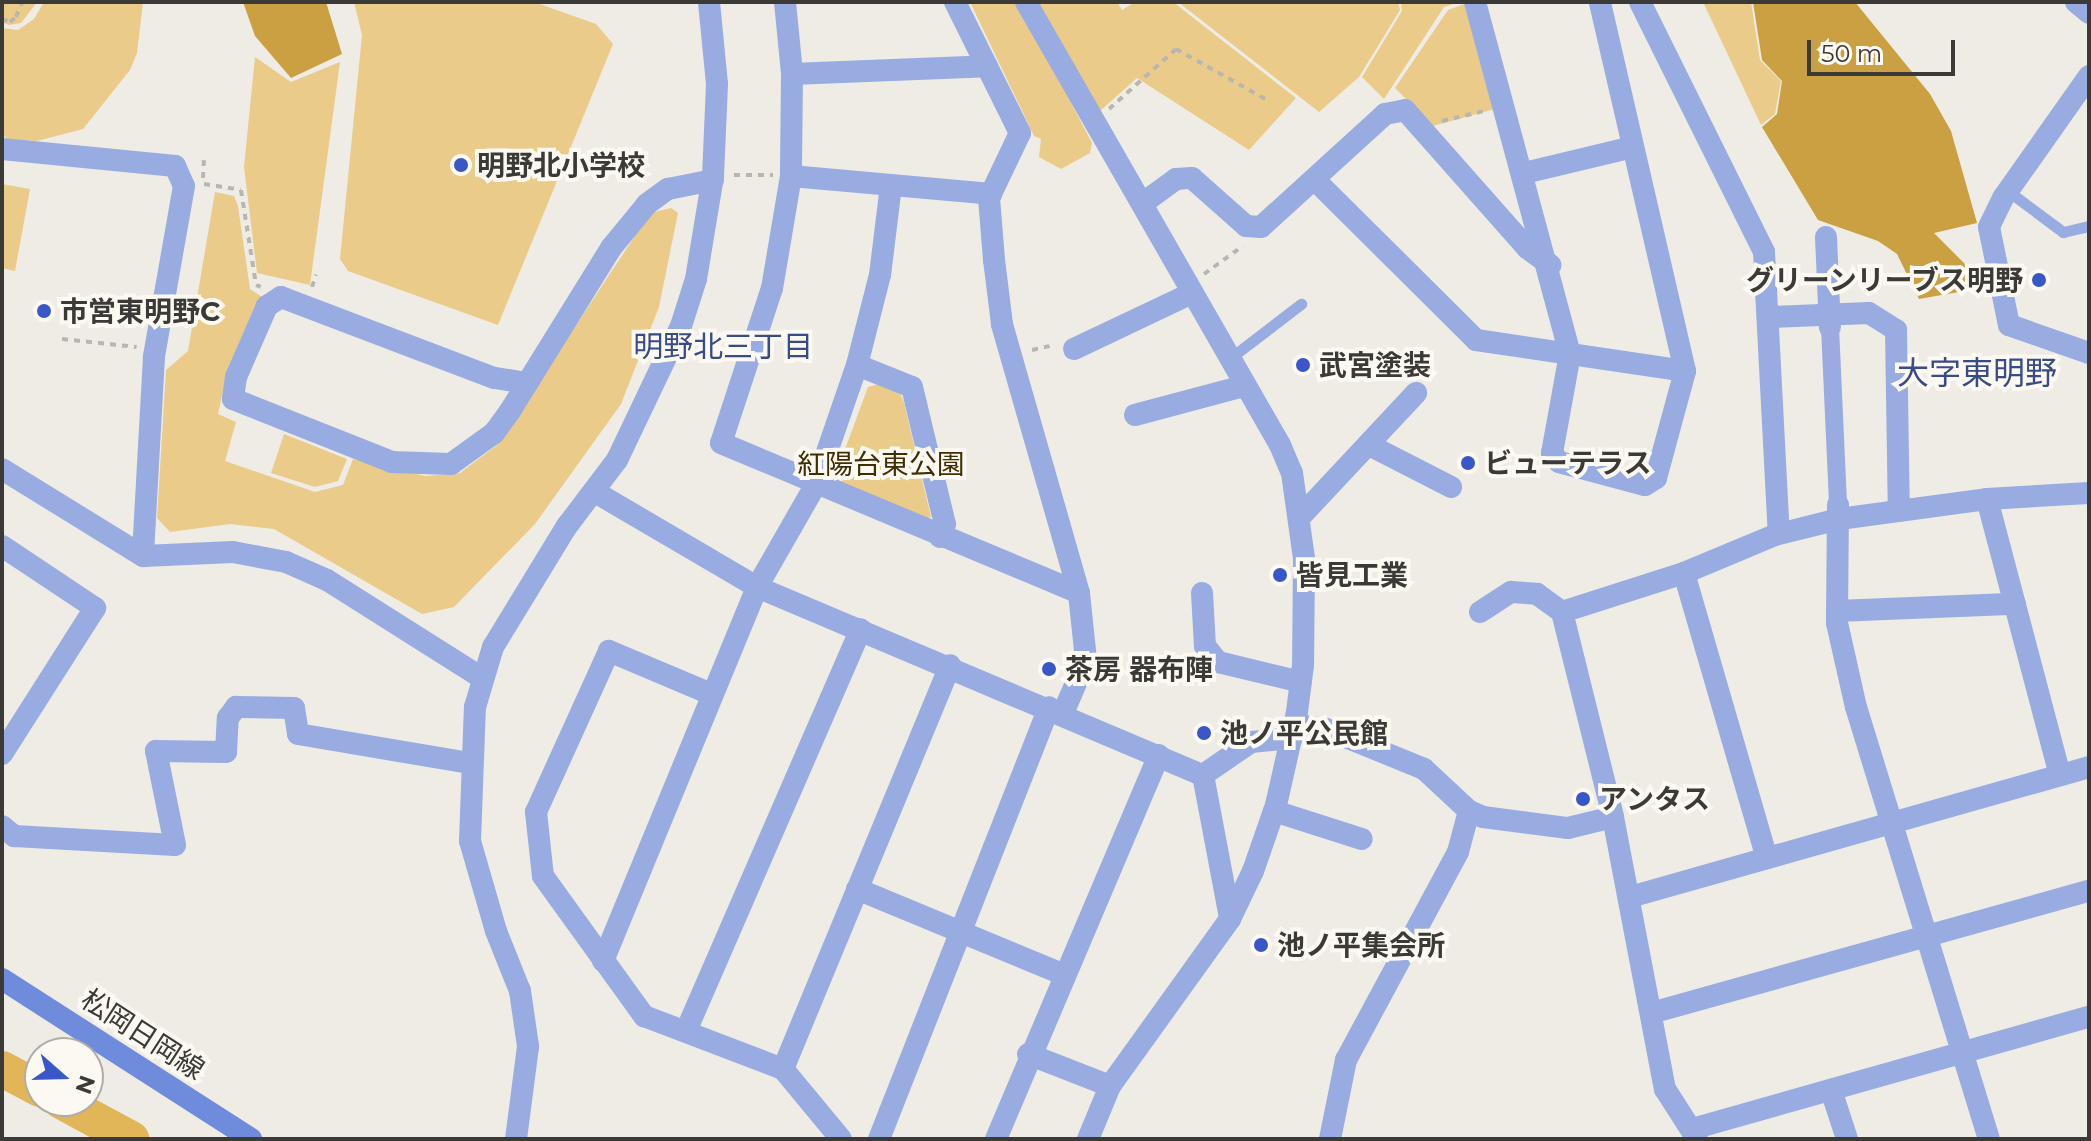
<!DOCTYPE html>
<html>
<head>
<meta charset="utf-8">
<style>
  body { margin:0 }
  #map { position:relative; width:2091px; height:1141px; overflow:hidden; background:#efece5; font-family:Montserrat,"Noto Sans JP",sans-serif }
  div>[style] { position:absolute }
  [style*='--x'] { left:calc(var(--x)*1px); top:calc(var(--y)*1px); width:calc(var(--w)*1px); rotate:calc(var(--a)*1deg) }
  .green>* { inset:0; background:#eacb89 }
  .forest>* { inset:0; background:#caa042 }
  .river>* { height:36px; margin:-18px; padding:0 18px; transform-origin:18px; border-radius:18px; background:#e1b659 }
  .path>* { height:4px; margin-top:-2px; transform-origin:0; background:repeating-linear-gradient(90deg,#b8b6b0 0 6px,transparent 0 12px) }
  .service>* { height:11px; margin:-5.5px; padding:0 5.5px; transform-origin:5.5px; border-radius:5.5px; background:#98ace2 }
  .pedestrian>* { height:18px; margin:-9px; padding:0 9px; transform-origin:9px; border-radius:9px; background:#98ace2 }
  .minor>* { height:22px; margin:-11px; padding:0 11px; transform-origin:11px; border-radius:11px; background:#98ace2 }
  .tertiary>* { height:22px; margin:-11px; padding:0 11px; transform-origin:11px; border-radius:11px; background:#98ace2 }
  .secondary>* { height:22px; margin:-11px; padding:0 11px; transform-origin:11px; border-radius:11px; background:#6f8bdb }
  .dots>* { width:22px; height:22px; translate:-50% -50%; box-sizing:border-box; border:4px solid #fcf9f2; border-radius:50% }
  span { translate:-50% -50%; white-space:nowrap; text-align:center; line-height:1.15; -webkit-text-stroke:8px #fcf9f2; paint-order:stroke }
  .poi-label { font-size:28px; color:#3b3a37; font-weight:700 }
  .left { translate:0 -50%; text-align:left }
  .right { translate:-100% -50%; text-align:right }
  .park-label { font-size:28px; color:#402f05 }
  .street-label { font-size:28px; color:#3b3a37 }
  .neighbourhood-label { font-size:30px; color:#394c87 }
  .quarter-label { font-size:32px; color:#394c87 }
  .frame { position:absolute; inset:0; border:4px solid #3b3a37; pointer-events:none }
  .north { position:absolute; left:24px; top:1037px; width:80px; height:80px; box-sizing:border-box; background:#fcf9f2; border:2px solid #afada7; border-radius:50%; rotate:110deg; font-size:22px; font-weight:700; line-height:32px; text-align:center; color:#3b3a37 }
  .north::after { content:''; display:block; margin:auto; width:28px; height:36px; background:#3a57c9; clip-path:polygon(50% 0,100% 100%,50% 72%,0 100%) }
  .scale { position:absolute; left:1807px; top:40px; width:148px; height:36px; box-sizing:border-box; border:4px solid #3b3a37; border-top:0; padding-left:10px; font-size:24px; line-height:28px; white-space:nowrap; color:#3b3a37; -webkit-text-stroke:6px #fcf9f2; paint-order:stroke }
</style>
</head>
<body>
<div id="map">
  <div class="green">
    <i style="clip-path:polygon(2px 2px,37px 2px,21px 23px,9px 25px,2px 22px)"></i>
    <i style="clip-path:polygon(44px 2px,143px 2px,137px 53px,130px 70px,83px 129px,37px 141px,8px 139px,2px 135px,2px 28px,18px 30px,34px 19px)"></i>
    <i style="clip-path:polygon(354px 2px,534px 2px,596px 24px,613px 44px,498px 325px,348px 271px,340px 259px,362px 35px)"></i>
    <i style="clip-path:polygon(970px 2px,1019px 2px,1092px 143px,1090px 153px,1061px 169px,1039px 157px,1041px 139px,1034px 136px)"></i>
    <i style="clip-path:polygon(1034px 2px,1117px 2px,1122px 10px,1135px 2px,1173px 2px,1296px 98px,1249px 150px,1137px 78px,1100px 111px)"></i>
    <i style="clip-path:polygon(1178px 2px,1398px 2px,1400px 10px,1359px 77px,1319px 112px)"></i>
    <i style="clip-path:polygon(1401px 2px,1459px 2px,1444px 7px,1384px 99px,1362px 77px,1402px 11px)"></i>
    <i style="clip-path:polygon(1470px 2px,1502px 107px,1433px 126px,1395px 88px,1448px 10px)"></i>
    <i style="clip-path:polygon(1703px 2px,1751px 2px,1760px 60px,1781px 81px,1775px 114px,1761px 125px)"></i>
    <i style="clip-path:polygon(255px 57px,291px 82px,340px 62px,310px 285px,257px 273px,244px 167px)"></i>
    <i style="clip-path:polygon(2px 184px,30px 189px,15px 271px,2px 268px)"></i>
    <i style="clip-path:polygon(215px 192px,234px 196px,238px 206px,250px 289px,262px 297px,227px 373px,218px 414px,236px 422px,225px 461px,315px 492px,343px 485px,353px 459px,425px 476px,460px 473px,497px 445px,650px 213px,671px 208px,678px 213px,659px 307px,621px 404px,535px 524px,454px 607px,422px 614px,274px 529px,230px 524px,170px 532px,157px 518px,166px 370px,188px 351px)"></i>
    <i style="clip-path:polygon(882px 383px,899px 391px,904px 402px,931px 517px,919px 522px,841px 486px,837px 471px,868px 387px)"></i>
    <i style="clip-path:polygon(284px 434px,347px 459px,338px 481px,315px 487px,271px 473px)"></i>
  </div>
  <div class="forest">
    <i style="clip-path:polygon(243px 2px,326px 2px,342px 54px,291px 78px,255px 36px)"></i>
    <i style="clip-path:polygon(1753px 2px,1855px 2px,1930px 94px,1951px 131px,1977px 223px,1934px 233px,1968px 267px,1970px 290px,1919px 299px,1897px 254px,1878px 241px,1818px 220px,1762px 127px,1777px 114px,1782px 81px,1762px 60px)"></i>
  </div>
  <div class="river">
    <i style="--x:2;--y:1069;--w:43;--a:27.8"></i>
    <i style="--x:61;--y:1101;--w:80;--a:28.5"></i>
  </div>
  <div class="path">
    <i style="--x:2;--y:19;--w:9;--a:21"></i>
    <i style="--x:10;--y:22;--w:8;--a:-40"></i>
    <i style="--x:16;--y:17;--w:16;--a:-68"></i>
    <i style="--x:1109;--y:109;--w:90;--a:-41.8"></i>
    <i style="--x:1176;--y:49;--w:107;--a:29.2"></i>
    <i style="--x:1442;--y:121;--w:43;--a:-13.4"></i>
    <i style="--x:734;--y:175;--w:39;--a:0"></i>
    <i style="--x:203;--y:178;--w:18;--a:-87"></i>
    <i style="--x:204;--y:184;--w:37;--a:9"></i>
    <i style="--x:241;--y:190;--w:96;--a:81"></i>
    <i style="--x:256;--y:285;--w:5;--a:22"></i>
    <i style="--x:1204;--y:274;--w:48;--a:-35.7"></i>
    <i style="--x:312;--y:287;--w:13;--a:-72"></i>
    <i style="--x:62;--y:339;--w:75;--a:6.1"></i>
    <i style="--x:1032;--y:350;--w:23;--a:-13"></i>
  </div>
  <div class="service">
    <i style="--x:2008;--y:191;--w:69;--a:36.7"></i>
    <i style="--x:2063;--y:232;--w:27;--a:-13"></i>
    <i style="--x:1229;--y:359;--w:91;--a:-37.4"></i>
  </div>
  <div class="pedestrian">
    <i style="--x:1830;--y:327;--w:178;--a:87.4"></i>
  </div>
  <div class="minor">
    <i style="--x:785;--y:2;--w:72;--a:84.4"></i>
    <i style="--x:792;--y:74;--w:102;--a:90.6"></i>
    <i style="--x:791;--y:176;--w:114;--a:99.6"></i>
    <i style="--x:772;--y:288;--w:163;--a:108.2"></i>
    <i style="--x:721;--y:443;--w:388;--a:22.7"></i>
    <i style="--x:1079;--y:593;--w:280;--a:-106"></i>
    <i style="--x:1002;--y:324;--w:64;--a:-97.1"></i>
    <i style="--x:994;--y:260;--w:62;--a:-94.6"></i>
    <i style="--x:989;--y:198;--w:72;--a:-64.5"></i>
    <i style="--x:1020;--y:133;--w:146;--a:-116.4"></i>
    <i style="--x:1026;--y:2;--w:511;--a:60.17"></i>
    <i style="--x:1280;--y:445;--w:30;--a:67"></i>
    <i style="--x:1292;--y:473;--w:86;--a:82"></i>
    <i style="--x:1304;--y:558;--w:107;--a:90.5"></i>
    <i style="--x:1303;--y:665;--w:47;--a:97.3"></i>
    <i style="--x:1297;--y:712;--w:95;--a:102.7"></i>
    <i style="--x:1276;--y:805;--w:70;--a:109.2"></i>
    <i style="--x:1253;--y:871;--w:53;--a:115.6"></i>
    <i style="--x:1230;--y:919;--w:206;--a:125.7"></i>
    <i style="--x:1110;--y:1086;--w:57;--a:112.5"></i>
    <i style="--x:1475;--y:2;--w:365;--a:74.9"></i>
    <i style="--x:1570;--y:354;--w:101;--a:100.3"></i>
    <i style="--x:1552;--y:453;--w:11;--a:52"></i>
    <i style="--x:1559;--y:462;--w:89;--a:15"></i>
    <i style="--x:1645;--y:485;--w:13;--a:-32"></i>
    <i style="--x:1656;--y:478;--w:111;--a:-74.8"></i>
    <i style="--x:1685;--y:371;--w:379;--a:-103"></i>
    <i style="--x:1640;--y:2;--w:279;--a:63.6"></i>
    <i style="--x:1764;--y:252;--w:282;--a:87"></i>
    <i style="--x:2076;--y:2;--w:17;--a:40"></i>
    <i style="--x:792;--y:74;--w:195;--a:-2.3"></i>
    <i style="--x:2089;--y:76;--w:149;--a:125.2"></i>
    <i style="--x:2003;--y:198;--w:32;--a:116"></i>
    <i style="--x:1989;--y:227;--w:100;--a:78.5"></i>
    <i style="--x:2009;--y:325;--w:85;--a:19.3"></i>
    <i style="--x:2;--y:149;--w:174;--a:5.6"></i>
    <i style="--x:175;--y:166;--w:22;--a:66"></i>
    <i style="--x:184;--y:186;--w:174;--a:100"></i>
    <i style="--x:154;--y:357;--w:199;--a:93.2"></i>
    <i style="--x:1524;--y:173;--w:112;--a:-13.4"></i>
    <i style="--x:791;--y:176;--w:201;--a:5.1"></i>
    <i style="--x:1315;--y:180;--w:227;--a:44.8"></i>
    <i style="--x:1476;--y:340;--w:211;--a:8.4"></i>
    <i style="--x:1143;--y:203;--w:41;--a:-36"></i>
    <i style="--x:1176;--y:179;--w:16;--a:-4"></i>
    <i style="--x:1192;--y:178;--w:72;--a:41.6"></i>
    <i style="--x:1246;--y:226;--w:15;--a:4"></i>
    <i style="--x:1261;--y:227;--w:168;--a:-42.3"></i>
    <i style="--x:1385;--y:114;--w:20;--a:-11"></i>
    <i style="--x:1405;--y:110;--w:184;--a:48.5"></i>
    <i style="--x:1527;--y:248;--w:29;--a:36"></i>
    <i style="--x:1826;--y:237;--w:90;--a:87.5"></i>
    <i style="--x:1770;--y:317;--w:99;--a:-2.3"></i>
    <i style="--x:1869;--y:313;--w:32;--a:32"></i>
    <i style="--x:1896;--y:330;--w:181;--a:89.1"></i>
    <i style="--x:1074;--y:349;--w:128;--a:-25.4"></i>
    <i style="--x:857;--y:365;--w:59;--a:21.8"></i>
    <i style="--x:912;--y:387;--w:141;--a:76.5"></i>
    <i style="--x:945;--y:524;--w:14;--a:111"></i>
    <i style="--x:527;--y:383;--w:33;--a:-171"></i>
    <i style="--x:494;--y:378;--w:228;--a:-159.2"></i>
    <i style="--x:281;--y:297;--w:17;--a:147"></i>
    <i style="--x:267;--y:306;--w:77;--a:113.6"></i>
    <i style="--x:236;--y:377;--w:22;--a:98"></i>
    <i style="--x:233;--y:399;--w:171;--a:21.6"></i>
    <i style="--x:392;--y:462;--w:59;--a:1.9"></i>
    <i style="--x:451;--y:464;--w:53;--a:-35.8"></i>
    <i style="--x:494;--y:433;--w:27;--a:-54"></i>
    <i style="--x:510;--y:411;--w:192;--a:-58.2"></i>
    <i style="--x:611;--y:248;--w:57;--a:-50.7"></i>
    <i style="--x:647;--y:204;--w:26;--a:-36"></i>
    <i style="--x:668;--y:189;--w:46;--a:-11.3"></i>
    <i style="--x:1135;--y:415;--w:112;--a:-15"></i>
    <i style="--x:1371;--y:446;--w:90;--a:27.1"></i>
    <i style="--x:2;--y:469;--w:166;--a:31.7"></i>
    <i style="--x:143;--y:556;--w:90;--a:-2.5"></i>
    <i style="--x:233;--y:552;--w:54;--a:10.7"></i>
    <i style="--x:286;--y:562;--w:45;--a:23.7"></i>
    <i style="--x:327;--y:580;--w:183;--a:32.3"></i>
    <i style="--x:595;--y:492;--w:188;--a:30.4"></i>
    <i style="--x:757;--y:587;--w:484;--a:22.9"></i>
    <i style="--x:1203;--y:775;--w:146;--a:79.3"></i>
    <i style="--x:1987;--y:499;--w:285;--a:75.2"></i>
    <i style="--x:1838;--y:505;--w:118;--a:90.5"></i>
    <i style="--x:1837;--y:623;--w:86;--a:77.3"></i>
    <i style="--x:1856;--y:707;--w:452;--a:72.9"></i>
    <i style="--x:1300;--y:517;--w:170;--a:-46.9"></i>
    <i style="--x:2;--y:546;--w:112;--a:33.7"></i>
    <i style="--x:95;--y:608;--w:173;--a:122.5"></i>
    <i style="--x:1684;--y:573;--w:297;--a:73.8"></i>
    <i style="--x:1202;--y:593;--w:53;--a:86.8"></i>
    <i style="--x:1205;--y:646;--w:21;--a:51"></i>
    <i style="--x:1218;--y:662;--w:85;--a:13.5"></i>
    <i style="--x:1837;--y:611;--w:178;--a:-2.3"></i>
    <i style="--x:1480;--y:612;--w:37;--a:-33"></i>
    <i style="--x:1511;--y:592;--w:26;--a:4"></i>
    <i style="--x:1537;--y:594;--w:31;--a:36"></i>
    <i style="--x:1562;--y:612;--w:211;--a:76"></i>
    <i style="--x:1613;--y:817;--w:277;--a:79.2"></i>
    <i style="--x:1665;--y:1089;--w:59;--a:57.4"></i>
    <i style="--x:1562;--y:612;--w:128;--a:-17.7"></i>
    <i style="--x:1684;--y:573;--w:99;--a:-22.7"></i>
    <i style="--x:1775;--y:535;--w:66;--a:-14"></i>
    <i style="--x:1839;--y:519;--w:149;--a:-7.7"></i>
    <i style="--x:1987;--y:499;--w:102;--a:-3.4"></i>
    <i style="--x:711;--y:694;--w:111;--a:-157.1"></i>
    <i style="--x:609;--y:651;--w:177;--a:114.4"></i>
    <i style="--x:536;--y:812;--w:64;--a:83.8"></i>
    <i style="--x:543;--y:876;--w:173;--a:54.2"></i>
    <i style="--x:644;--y:1016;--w:149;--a:20.9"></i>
    <i style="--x:783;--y:1069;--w:91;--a:50.4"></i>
    <i style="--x:1063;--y:713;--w:58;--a:-66.5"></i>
    <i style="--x:1086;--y:660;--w:67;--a:-96"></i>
    <i style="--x:1294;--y:725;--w:32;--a:7"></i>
    <i style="--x:1326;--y:729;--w:106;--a:22.2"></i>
    <i style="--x:1424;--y:769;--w:62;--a:43"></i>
    <i style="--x:1469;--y:811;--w:15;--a:23"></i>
    <i style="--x:1483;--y:817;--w:86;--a:7.4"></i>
    <i style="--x:1568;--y:828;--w:46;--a:-13.7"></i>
    <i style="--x:1203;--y:775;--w:58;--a:-34.5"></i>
    <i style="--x:1251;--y:742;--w:41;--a:-5.6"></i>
    <i style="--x:1274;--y:811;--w:92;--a:17.7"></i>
    <i style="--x:2;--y:826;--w:16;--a:40"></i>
    <i style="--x:14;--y:836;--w:161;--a:3.2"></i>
    <i style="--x:175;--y:845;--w:96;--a:-101.4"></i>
    <i style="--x:156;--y:751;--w:70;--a:0.8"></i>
    <i style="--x:226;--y:752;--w:34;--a:-87"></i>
    <i style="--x:228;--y:718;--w:14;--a:-54"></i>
    <i style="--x:236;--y:707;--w:58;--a:1"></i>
    <i style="--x:294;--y:708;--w:26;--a:81"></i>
    <i style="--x:298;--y:734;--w:174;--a:9.6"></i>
    <i style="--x:857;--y:889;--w:222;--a:22.5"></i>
    <i style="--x:1630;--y:897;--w:477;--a:-15.8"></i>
    <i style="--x:603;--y:961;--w:404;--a:-67.6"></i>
    <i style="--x:757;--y:587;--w:119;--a:-60.2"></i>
    <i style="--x:816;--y:484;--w:126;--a:-71"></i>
    <i style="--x:857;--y:365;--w:93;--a:-75.7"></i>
    <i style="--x:880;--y:275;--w:90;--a:-83"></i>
    <i style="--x:1651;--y:1013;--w:455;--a:-15.6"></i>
    <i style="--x:686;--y:1031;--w:438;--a:-66.5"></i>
    <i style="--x:1028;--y:1054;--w:88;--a:21.3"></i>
    <i style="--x:783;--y:1069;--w:437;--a:-67.5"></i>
    <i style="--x:1831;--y:1090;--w:52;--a:71.9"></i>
    <i style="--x:1692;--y:1129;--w:412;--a:-15.8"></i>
    <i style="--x:879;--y:1139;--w:464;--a:-68.5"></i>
    <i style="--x:996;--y:1139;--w:417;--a:-67"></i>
    <i style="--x:1330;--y:1139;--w:81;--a:-78.6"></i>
    <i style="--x:1346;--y:1060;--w:236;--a:-61.7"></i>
    <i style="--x:1458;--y:852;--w:42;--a:-75"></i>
  </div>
  <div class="tertiary">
    <i style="--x:516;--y:1139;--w:94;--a:-82.6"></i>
    <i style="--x:528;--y:1046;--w:56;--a:-98.3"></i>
    <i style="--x:520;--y:991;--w:65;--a:-111.8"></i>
    <i style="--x:496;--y:931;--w:94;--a:-106.1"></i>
    <i style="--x:470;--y:841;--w:134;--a:-87.9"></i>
    <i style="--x:475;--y:707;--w:63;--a:-73.3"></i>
    <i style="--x:493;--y:647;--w:142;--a:-58.6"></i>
    <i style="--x:567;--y:526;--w:83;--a:-52.9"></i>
    <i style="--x:617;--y:460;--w:148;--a:-64.5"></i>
    <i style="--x:681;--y:326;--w:49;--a:-72.3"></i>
    <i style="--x:696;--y:279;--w:104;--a:-80.6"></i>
    <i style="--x:713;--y:176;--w:92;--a:-87.5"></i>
    <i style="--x:717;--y:84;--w:82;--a:-95.6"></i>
  </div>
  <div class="secondary">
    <i style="--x:2;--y:979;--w:296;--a:32.7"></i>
  </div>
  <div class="dots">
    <i style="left:461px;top:165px;background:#3a57c9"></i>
    <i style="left:2039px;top:280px;background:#3a57c9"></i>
    <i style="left:44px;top:311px;background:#3a57c9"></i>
    <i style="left:1303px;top:365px;background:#3a57c9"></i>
    <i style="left:1468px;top:463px;background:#3a57c9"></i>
    <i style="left:1280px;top:575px;background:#3a57c9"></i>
    <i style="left:1049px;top:669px;background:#3a57c9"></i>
    <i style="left:1204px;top:733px;background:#3a57c9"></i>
    <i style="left:1583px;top:799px;background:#3a57c9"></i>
    <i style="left:1261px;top:945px;background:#3a57c9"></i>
  </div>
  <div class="poi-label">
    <span class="left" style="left:477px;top:165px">明野北小学校</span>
    <span class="right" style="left:2023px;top:280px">グリーンリーブス明野</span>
    <span class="left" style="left:60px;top:311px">市営東明野C</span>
    <span class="left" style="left:1319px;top:365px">武宮塗装</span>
    <span class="left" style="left:1484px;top:463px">ビューテラス</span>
    <span class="left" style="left:1296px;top:575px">皆見工業</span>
    <span class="left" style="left:1065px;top:669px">茶房 器布陣</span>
    <span class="left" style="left:1220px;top:733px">池ノ平公民館</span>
    <span class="left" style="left:1599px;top:799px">アンタス</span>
    <span class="left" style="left:1277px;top:945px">池ノ平集会所</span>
  </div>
  <div class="park-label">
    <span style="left:881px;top:464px">紅陽台東公園</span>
  </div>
  <div class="street-label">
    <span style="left:143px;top:1034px;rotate:33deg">松岡日岡線</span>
  </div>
  <div class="neighbourhood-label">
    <span style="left:723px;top:347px">明野北三丁目</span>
  </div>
  <div class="quarter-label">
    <span style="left:1977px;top:373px">大字東明野</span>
  </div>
  <div class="frame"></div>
  <div class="north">N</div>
  <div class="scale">50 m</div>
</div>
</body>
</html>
